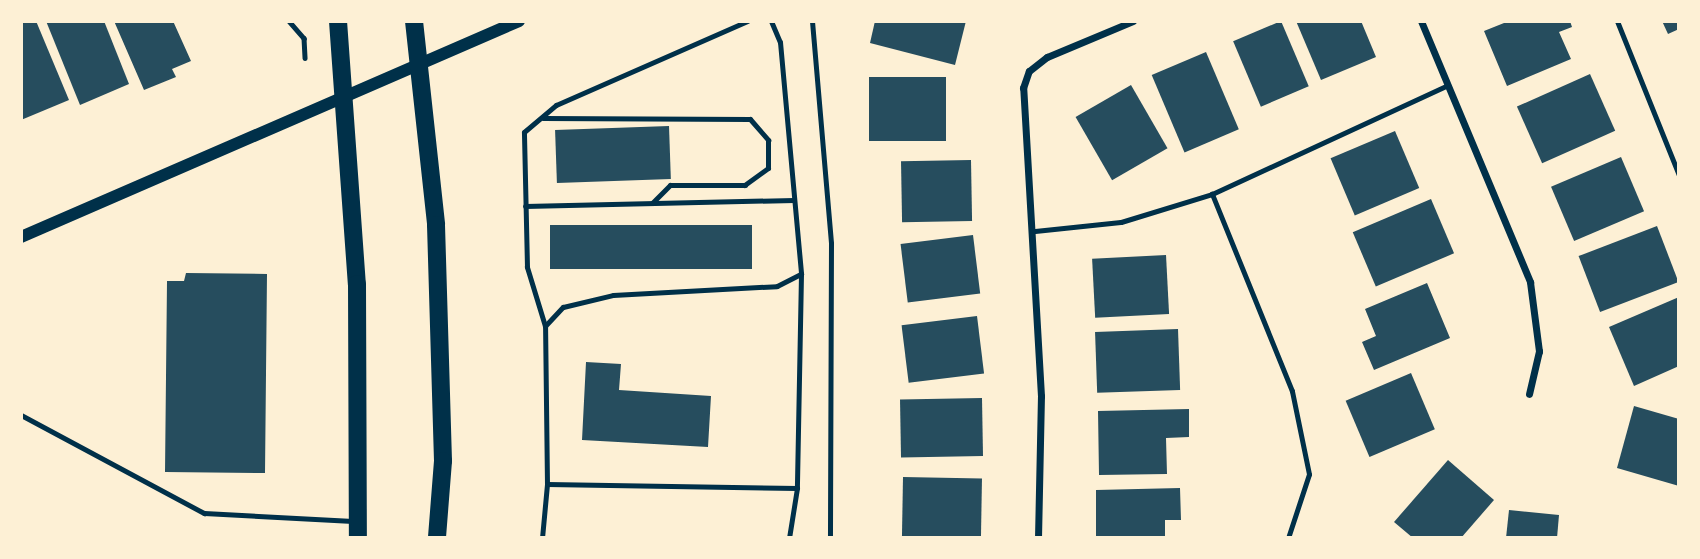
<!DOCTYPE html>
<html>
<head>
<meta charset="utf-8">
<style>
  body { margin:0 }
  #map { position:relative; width:1700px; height:559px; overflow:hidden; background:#fdf0d5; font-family:"PT Serif",serif }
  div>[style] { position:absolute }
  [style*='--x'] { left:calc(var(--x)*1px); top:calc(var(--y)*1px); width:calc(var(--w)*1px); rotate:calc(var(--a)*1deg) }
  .building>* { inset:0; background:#264d5e; transform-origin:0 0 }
  .path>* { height:4.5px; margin:-2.25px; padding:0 2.25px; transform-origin:2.25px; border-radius:2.25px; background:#003049 }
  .service>* { height:5px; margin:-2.5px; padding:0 2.5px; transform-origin:2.5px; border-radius:2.5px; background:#003049 }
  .minor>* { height:7px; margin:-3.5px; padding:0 3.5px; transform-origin:3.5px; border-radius:3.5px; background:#003049 }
  .tertiary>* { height:12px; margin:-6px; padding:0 6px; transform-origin:6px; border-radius:6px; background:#003049 }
  .primary>* { height:18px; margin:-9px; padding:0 9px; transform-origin:9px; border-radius:9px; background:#003049 }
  span { translate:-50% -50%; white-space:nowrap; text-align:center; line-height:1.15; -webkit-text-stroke:7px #fdf0d5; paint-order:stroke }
  .frame { position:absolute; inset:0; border:23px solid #fdf0d5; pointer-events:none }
</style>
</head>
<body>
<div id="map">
  <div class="building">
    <i style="clip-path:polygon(21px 21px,36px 21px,69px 100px,21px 120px)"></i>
    <i style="clip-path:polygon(46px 21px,104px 21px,129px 84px,80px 105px)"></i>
    <i style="clip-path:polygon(114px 21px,173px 21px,191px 61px,172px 69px,176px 77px,144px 90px)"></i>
    <i style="clip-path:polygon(875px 21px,966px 21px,955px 65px,870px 43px)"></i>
    <i style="left:1281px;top:21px;width:71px;height:52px;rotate:67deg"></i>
    <i style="clip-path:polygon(1296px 21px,1361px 21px,1376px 57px,1321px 80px)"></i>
    <i style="clip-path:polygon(1509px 21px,1570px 21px,1572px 27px,1559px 32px,1571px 59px,1507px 86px,1484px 31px)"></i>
    <i style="clip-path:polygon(1662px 21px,1679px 21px,1679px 29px,1668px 34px)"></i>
    <i style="left:1206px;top:52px;width:84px;height:59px;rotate:67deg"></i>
    <i style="left:1590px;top:74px;width:62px;height:80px;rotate:66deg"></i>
    <i style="left:869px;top:77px;width:77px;height:64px"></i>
    <i style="left:1131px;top:85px;width:73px;height:64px;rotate:60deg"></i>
    <i style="left:669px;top:126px;width:53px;height:114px;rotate:88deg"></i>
    <i style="left:1395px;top:131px;width:62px;height:70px;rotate:67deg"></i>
    <i style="left:1621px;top:157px;width:59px;height:76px;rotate:67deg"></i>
    <i style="left:971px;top:160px;width:61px;height:70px;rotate:89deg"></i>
    <i style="left:1431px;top:199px;width:59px;height:85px;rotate:67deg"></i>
    <i style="left:752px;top:225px;width:44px;height:202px;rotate:90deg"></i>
    <i style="left:1657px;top:226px;width:60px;height:84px;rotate:69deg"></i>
    <i style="left:973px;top:235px;width:59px;height:73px;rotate:83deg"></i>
    <i style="left:1166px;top:255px;width:59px;height:74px;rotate:87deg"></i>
    <i style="clip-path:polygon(186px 273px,267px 274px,265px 473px,165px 472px,167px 281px,184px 281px)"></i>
    <i style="clip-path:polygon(1427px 283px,1450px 338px,1374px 370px,1362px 342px,1376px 336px,1365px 309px)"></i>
    <i style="clip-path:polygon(1679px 297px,1679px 366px,1634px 386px,1609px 327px)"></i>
    <i style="left:977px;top:316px;width:58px;height:76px;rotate:83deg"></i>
    <i style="left:1178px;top:329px;width:61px;height:83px;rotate:88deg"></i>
    <i style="clip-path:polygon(586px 362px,621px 364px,619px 390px,711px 396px,708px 447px,582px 440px)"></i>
    <i style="left:1411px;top:373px;width:61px;height:71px;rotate:67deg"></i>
    <i style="left:982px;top:398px;width:58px;height:82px;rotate:89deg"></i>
    <i style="clip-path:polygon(1634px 406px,1679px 419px,1679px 486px,1617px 468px)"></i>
    <i style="clip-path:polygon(1189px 409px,1189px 437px,1166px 438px,1167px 474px,1099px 475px,1098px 411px)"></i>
    <i style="clip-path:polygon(1448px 460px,1494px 500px,1461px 538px,1413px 538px,1394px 522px)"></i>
    <i style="left:903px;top:477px;width:79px;height:61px;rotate:1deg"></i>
    <i style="clip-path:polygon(1180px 488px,1181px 520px,1165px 520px,1165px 538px,1096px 538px,1096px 490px)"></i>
    <i style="clip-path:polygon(1509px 510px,1559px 515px,1557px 538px,1506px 538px)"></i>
  </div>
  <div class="path">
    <i style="--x:289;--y:21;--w:23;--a:49"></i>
    <i style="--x:304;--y:38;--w:20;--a:87"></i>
  </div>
  <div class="service">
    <i style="--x:771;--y:21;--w:23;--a:67"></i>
    <i style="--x:780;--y:42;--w:233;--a:84.8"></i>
    <i style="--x:801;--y:274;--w:214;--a:91.1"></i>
    <i style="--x:797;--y:488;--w:250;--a:-179.1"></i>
    <i style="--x:547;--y:484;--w:158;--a:-90.7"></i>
    <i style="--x:545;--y:326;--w:26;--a:-47"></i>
    <i style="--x:563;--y:307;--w:51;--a:-13.5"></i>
    <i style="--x:613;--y:295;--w:164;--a:-3.1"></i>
    <i style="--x:777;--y:286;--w:27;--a:-27"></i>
    <i style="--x:812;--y:21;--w:223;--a:85.1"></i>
    <i style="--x:831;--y:243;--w:295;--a:90.2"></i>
    <i style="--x:1617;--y:21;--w:166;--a:68.1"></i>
    <i style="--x:543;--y:118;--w:207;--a:0.3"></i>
    <i style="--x:750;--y:119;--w:28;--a:49"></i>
    <i style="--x:768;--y:140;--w:28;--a:90"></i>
    <i style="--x:768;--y:168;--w:29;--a:144"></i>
    <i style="--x:745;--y:185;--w:75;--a:180"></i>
    <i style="--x:670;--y:185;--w:25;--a:135"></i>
    <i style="--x:525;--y:206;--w:269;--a:-1.3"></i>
    <i style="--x:1035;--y:231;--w:86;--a:-6"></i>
    <i style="--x:1121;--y:222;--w:95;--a:-17.1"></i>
    <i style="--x:545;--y:326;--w:62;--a:-107"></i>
    <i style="--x:527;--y:267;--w:135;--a:-91.3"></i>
    <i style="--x:524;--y:132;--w:42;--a:-40.2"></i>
    <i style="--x:556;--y:105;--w:209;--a:-23.7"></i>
    <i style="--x:21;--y:415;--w:208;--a:28.2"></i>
    <i style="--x:204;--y:513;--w:149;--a:3.1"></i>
    <i style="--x:542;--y:538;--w:54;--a:-84.7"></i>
    <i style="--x:789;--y:538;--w:51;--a:-80.9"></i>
    <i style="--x:1288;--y:538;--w:67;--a:-71.8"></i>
    <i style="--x:1309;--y:474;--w:85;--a:-101.6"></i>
    <i style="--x:1292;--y:391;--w:213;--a:-112.1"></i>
    <i style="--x:1212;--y:194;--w:260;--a:-24.8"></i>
  </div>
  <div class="minor">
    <i style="--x:1421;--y:21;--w:283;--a:67.3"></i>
    <i style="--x:1530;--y:282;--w:70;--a:82.6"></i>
    <i style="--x:1539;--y:351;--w:44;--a:103.1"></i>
    <i style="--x:1038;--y:538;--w:142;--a:-88.8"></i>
    <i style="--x:1041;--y:396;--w:309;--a:-93.3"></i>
    <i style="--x:1023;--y:88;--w:18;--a:-71"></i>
    <i style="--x:1029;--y:71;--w:23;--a:-38"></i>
    <i style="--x:1047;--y:57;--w:93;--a:-22.7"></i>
  </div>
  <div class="tertiary">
    <i style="--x:21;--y:237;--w:543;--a:-23.45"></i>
  </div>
  <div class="primary">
    <i style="--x:338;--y:21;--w:264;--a:85.9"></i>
    <i style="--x:357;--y:284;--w:254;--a:89.8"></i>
    <i style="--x:414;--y:21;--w:205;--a:83.8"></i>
    <i style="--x:436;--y:225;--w:236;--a:88.3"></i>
    <i style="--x:443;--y:461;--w:77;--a:94.5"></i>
  </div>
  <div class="frame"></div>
</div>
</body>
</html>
